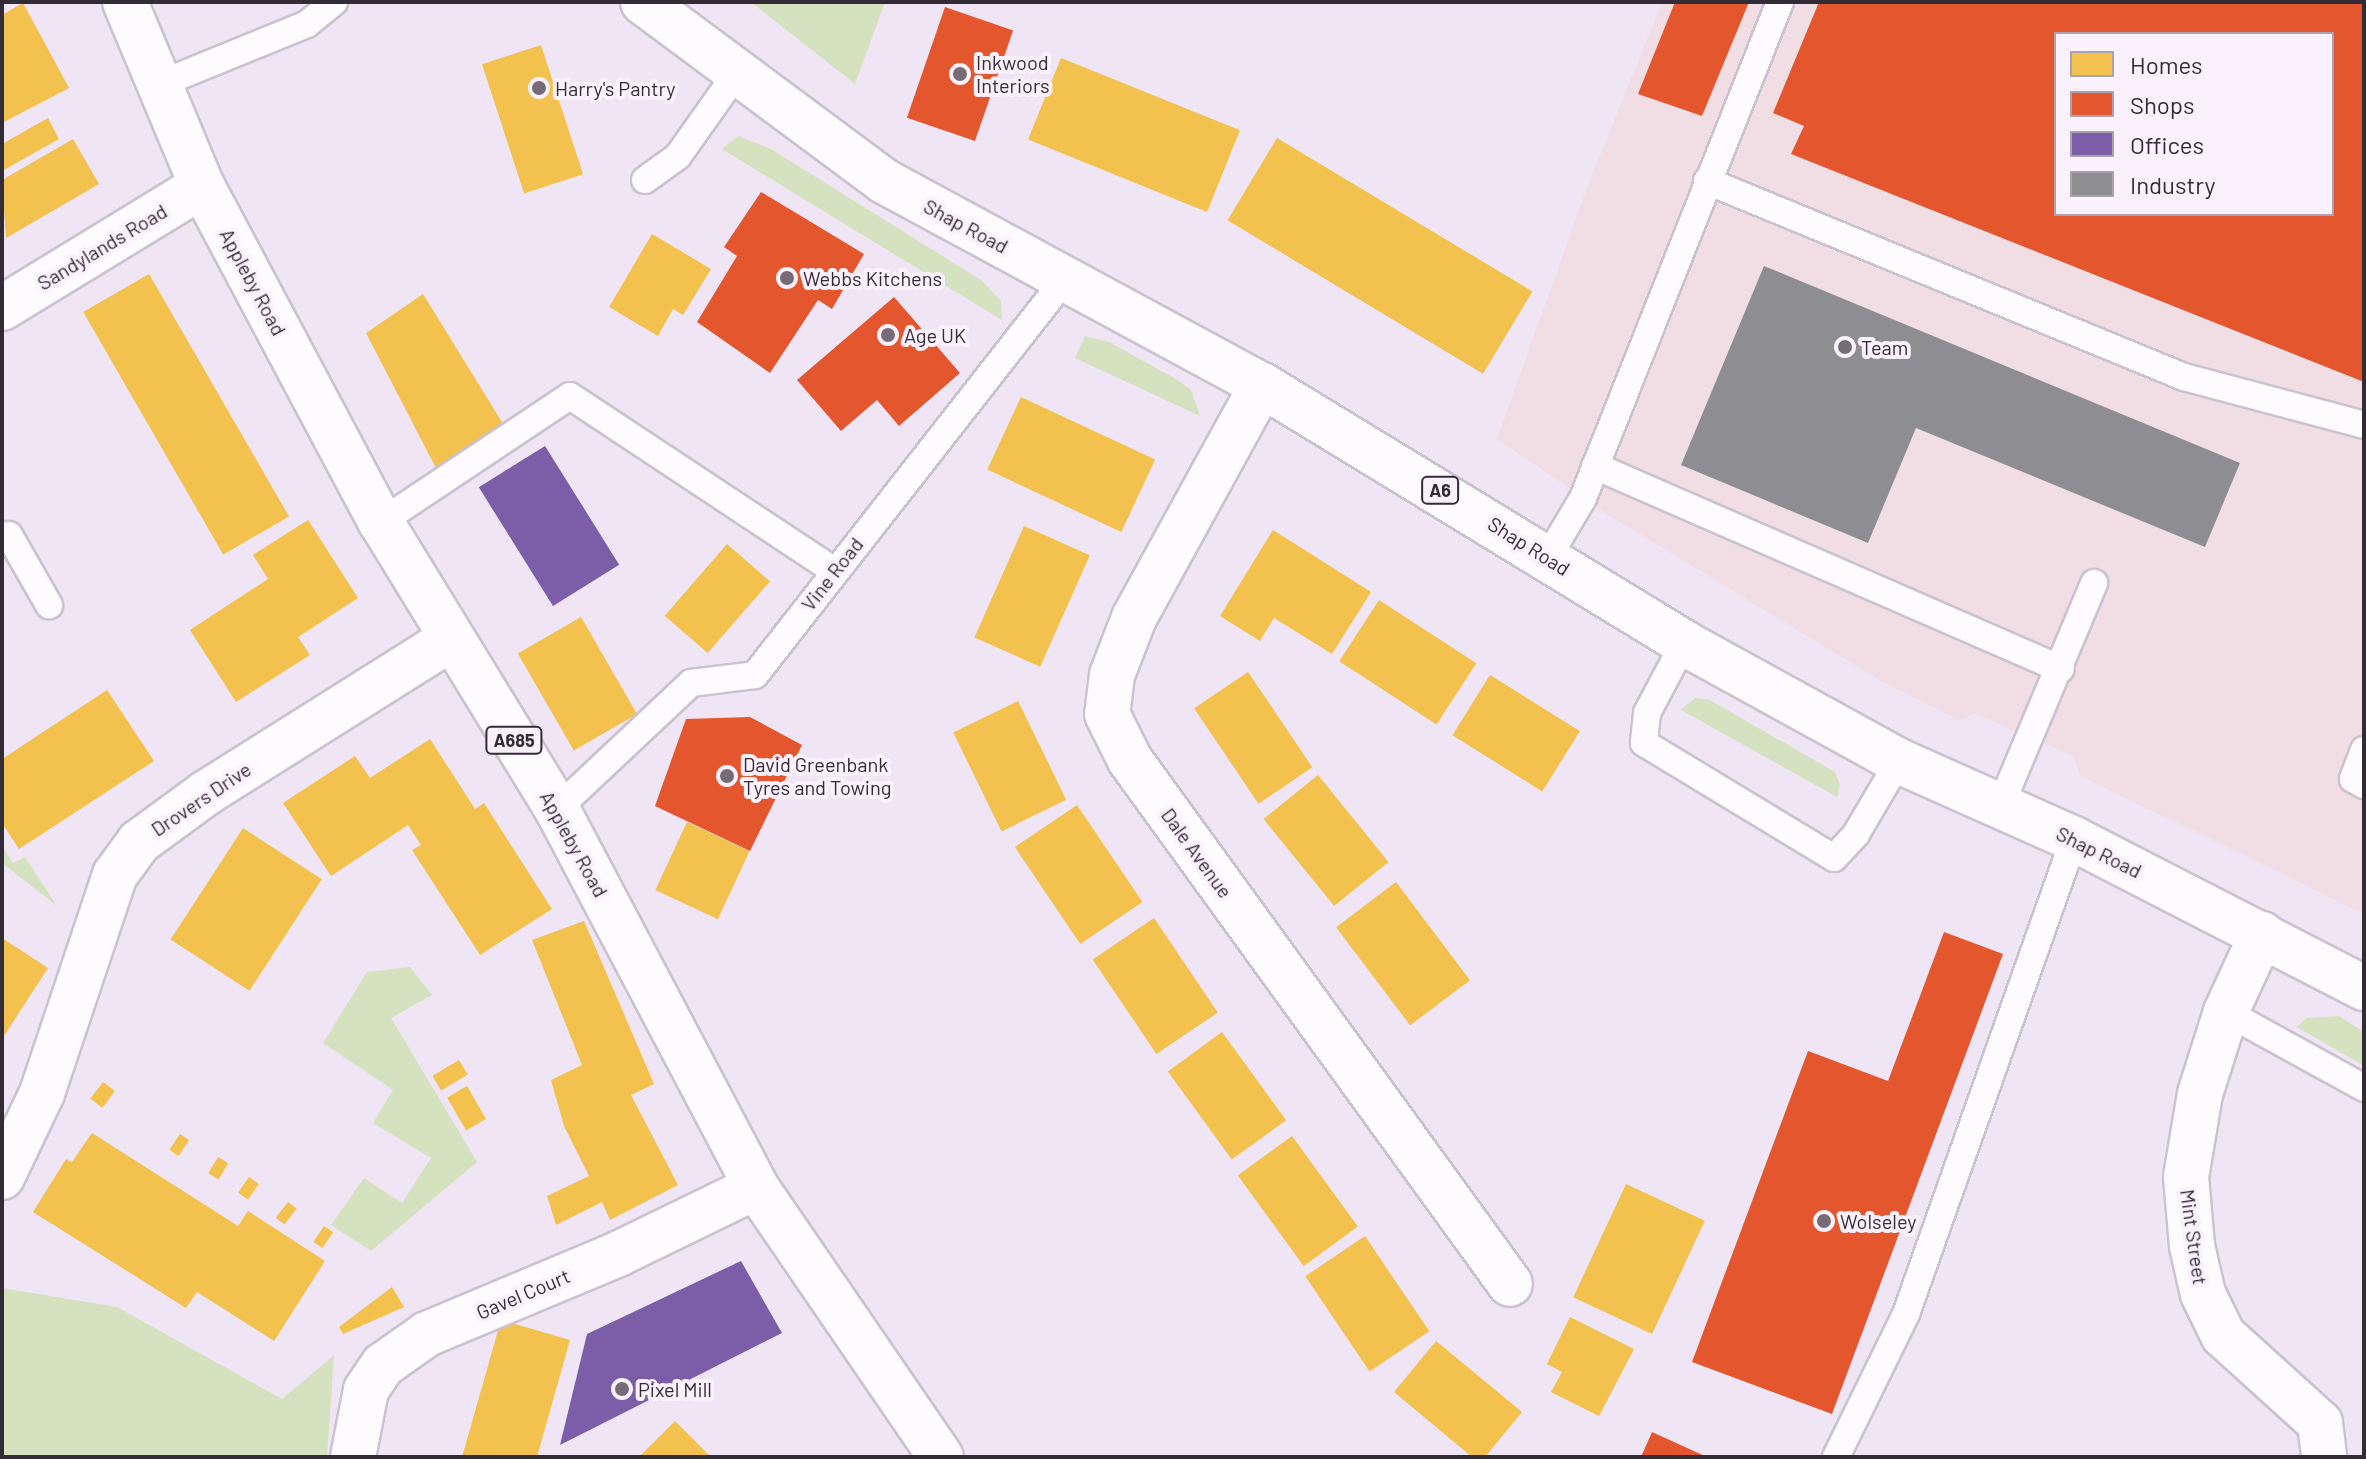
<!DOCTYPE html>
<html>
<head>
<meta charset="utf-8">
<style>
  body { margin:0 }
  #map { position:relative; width:2366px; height:1459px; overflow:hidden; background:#f0e5f5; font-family:Barlow,sans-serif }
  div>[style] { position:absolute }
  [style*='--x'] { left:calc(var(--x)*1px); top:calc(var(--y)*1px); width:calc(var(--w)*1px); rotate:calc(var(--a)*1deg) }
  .commercial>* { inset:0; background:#f1dde4 }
  .green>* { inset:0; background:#d5e2c0 }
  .homes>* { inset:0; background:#f2c14e; transform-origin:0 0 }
  .shops>* { inset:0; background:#e4572e; transform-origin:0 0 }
  .offices>* { inset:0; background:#7b5ea7; transform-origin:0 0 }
  .industry>* { inset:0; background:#8d8d92 }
  .roads { filter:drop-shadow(2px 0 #cbc2cf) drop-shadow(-2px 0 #cbc2cf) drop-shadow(0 2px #cbc2cf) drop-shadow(0 -2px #cbc2cf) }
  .service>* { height:26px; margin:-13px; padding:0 13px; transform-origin:13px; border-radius:13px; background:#fdfbfe }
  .minor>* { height:44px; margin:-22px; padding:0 22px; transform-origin:22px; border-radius:22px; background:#fdfbfe }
  .tertiary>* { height:44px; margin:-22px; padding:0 22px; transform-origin:22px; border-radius:22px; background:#fdfbfe }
  .primary>* { height:44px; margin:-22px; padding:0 22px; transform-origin:22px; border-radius:22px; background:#fdfbfe }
  .trunk>* { height:44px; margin:-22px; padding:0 22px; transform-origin:22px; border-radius:22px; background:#fdfbfe }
  .dots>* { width:22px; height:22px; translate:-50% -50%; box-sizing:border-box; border:4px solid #faf1fd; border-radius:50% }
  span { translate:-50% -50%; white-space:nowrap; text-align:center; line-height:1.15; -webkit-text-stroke:8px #faf1fd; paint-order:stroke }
  .shield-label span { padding:2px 6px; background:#faf1fd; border:2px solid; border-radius:6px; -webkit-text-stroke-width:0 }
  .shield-label { font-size:18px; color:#332b35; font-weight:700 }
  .poi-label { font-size:20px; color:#332b35 }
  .left { translate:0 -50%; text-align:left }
  .street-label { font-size:20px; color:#332b35 }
  .frame { position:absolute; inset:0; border:4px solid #332b35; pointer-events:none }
  .legend { position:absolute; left:2054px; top:32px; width:280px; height:184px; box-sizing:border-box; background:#faf1fd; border:2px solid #aaa2ad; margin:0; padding:10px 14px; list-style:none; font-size:24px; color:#332b35 }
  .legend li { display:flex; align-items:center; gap:16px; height:40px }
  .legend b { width:40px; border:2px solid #aaa2ad }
</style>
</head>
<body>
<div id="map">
  <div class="commercial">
    <i style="clip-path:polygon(evenodd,1662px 2px,2364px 2px,2364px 914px,2081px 776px,2073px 756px,1975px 714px,1959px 720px,1881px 681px,1612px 517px,1497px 439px,1587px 188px,1662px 2px,2056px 34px,2332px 34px,2332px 214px,2056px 214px,2056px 34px)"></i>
  </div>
  <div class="green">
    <i style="clip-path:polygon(751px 2px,885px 2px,855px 84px)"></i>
    <i style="clip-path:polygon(738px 136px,771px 149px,981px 280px,1001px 301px,1002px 320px,722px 149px)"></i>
    <i style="clip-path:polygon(1085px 336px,1109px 342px,1176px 379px,1191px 390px,1200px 416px,1075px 358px)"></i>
    <i style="clip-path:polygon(1695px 698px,1708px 699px,1835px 772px,1840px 785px,1837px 797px,1681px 710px)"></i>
    <i style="clip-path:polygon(2px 846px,13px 863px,25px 857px,57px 906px,2px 863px)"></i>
    <i style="clip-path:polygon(410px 967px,432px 995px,391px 1018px,477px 1162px,371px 1251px,331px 1225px,364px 1178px,402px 1203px,431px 1158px,373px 1123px,393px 1090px,323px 1043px,367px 972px)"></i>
    <i style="clip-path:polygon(2339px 1016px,2364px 1032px,2364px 1066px,2297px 1027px,2306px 1018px)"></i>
    <i style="clip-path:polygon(2px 1288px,117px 1307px,282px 1399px,334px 1355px,327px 1457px,2px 1457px)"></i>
  </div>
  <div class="homes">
    <i style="clip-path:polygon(23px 3px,69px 88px,2px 123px,2px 15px)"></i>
    <i style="left:541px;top:45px;width:136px;height:62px;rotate:72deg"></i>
    <i style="left:1061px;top:58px;width:193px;height:88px;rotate:22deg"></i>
    <i style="clip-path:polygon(48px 118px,59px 139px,2px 171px,2px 144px)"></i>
    <i style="left:1277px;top:138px;width:298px;height:96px;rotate:31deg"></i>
    <i style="clip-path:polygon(73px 139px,99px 184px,6px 238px,2px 180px)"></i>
    <i style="clip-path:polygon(652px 234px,711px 269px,683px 315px,673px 309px,658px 336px,609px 307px)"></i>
    <i style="left:149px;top:274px;width:280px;height:76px;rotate:60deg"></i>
    <i style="clip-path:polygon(423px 294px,505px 427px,437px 470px,366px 333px)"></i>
    <i style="left:1021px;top:397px;width:148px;height:80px;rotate:25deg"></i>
    <i style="clip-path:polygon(308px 520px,358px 598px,298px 637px,310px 655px,236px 702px,190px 630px,268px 579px,253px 555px)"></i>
    <i style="left:1024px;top:526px;width:72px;height:122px;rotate:24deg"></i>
    <i style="clip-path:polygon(1273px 530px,1371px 592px,1332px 654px,1274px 618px,1260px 641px,1220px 616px)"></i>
    <i style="left:727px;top:544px;width:57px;height:95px;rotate:41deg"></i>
    <i style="left:1379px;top:600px;width:116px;height:73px;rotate:33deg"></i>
    <i style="left:581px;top:617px;width:112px;height:73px;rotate:60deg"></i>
    <i style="left:1248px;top:672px;width:115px;height:65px;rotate:56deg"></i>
    <i style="left:1490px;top:675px;width:106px;height:71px;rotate:32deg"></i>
    <i style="clip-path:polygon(107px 690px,154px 761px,19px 849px,2px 823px,2px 759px)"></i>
    <i style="left:1018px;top:701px;width:110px;height:72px;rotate:64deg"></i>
    <i style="clip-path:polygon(430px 739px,475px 809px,484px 803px,552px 909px,480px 955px,412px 850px,421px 845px,408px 825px,331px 876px,283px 803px,355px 756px,370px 778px)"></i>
    <i style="left:1318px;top:775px;width:112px;height:70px;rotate:51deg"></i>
    <i style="left:1077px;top:805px;width:117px;height:75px;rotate:56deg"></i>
    <i style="left:687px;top:822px;width:69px;height:75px;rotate:25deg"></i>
    <i style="left:243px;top:828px;width:94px;height:133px;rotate:33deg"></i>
    <i style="left:1396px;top:882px;width:123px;height:75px;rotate:53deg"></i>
    <i style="left:1154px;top:918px;width:114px;height:74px;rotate:56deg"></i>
    <i style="clip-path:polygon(584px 921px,654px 1084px,631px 1095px,678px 1185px,610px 1220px,602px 1202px,556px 1225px,547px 1196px,589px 1176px,564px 1126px,551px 1080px,582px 1065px,532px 940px)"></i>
    <i style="clip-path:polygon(2px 938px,48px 968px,2px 1039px)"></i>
    <i style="left:1222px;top:1032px;width:109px;height:67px;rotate:54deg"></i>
    <i style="left:459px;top:1060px;width:17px;height:31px;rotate:59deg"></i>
    <i style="left:103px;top:1082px;width:15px;height:21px;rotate:37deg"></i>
    <i style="left:467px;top:1086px;width:38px;height:23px;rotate:60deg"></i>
    <i style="clip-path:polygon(92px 1133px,238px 1226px,248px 1211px,325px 1261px,274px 1341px,197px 1292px,186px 1308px,33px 1212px,66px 1159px,72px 1162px)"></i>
    <i style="left:180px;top:1134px;width:11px;height:19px;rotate:34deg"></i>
    <i style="left:1292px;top:1136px;width:112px;height:67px;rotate:54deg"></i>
    <i style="left:218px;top:1157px;width:12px;height:19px;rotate:31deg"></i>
    <i style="left:249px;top:1177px;width:12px;height:19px;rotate:35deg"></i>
    <i style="left:1626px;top:1184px;width:87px;height:125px;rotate:25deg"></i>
    <i style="left:288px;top:1202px;width:11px;height:20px;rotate:38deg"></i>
    <i style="left:324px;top:1226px;width:11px;height:19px;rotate:34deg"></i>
    <i style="left:1365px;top:1236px;width:115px;height:72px;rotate:56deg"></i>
    <i style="clip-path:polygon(392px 1287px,404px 1307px,343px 1334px,339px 1327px)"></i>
    <i style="clip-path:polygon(1570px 1317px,1634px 1349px,1599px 1416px,1551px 1392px,1562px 1372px,1547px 1364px)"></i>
    <i style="clip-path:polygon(501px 1320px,570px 1340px,537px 1457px,462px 1457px)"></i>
    <i style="clip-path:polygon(1436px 1341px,1522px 1412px,1485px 1457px,1472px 1457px,1394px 1392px)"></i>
    <i style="clip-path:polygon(675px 1421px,711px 1457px,639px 1457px)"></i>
  </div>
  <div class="shops">
    <i style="clip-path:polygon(1675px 2px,1749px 2px,1702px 116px,1638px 94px)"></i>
    <i style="clip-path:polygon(evenodd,1819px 2px,2364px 2px,2364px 382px,1791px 154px,1804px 126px,1773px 113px,1819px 2px,2056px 34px,2332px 34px,2332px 214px,2056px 214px,2056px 34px)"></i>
    <i style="left:945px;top:7px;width:72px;height:117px;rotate:19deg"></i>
    <i style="clip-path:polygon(761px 192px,864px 254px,832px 309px,818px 300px,770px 373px,697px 322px,737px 256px,724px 247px)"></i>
    <i style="clip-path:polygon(894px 297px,960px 373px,899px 426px,877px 400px,841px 431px,797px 380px)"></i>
    <i style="clip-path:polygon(750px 717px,802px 745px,750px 851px,655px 806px,686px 719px)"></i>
    <i style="clip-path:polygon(1944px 932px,2003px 954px,1832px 1414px,1692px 1362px,1808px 1051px,1888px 1081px)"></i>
    <i style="clip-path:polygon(1652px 1432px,1707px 1457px,1641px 1457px)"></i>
  </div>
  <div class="offices">
    <i style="left:545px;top:446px;width:140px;height:78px;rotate:58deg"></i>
    <i style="clip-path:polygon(741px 1261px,782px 1333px,560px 1445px,587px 1334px)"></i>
  </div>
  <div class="industry">
    <i style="clip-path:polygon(1764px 266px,2240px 463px,2205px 547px,1916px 428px,1868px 543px,1681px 465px)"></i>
  </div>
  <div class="roads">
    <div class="service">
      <i style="--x:160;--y:84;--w:159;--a:-22.2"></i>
      <i style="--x:307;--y:24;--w:35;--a:-39"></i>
      <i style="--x:645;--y:180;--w:41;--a:-36"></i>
      <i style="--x:678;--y:156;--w:100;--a:-54.7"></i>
      <i style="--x:1707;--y:181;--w:516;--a:22.34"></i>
      <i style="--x:2184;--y:377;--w:186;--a:14.9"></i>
      <i style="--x:1595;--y:466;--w:508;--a:23.54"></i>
      <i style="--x:381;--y:522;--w:227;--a:-33.7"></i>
      <i style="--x:570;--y:396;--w:317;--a:33.5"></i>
      <i style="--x:9;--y:535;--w:81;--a:60.3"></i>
      <i style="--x:1548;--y:557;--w:69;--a:-59.3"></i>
      <i style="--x:1583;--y:498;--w:534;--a:-68.34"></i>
      <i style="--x:1684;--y:643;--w:79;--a:117.9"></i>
      <i style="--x:1647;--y:713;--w:30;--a:96"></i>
      <i style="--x:1644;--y:743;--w:222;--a:31.2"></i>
      <i style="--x:1834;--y:858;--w:33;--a:-47"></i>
      <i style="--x:1856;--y:834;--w:85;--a:-59.5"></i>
      <i style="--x:2364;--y:750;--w:31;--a:111"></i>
      <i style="--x:2353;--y:779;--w:13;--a:29"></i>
      <i style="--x:2000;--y:807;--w:243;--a:-67.2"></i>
      <i style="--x:557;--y:809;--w:184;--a:-43.2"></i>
      <i style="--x:691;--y:683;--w:64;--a:-7.1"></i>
      <i style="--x:755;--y:675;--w:503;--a:-51.95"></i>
      <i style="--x:2226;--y:1012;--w:158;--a:28.8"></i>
      <i style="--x:1836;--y:1457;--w:159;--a:-63.9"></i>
      <i style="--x:1906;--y:1314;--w:504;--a:-70.52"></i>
    </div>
    <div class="minor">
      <i style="--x:1262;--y:385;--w:266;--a:118.8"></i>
      <i style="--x:1134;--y:618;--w:61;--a:111.1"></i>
      <i style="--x:1112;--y:675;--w:39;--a:97"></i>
      <i style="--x:1107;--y:714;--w:51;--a:63.4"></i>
      <i style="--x:1130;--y:760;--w:647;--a:54.05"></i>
      <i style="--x:2262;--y:934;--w:86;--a:114.8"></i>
      <i style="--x:2226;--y:1012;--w:86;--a:107.6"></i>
      <i style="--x:2200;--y:1094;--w:84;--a:99.6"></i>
      <i style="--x:2186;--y:1177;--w:69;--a:85"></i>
      <i style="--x:2192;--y:1246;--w:49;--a:77.1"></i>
      <i style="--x:2203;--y:1294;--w:46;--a:64"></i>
      <i style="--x:2223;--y:1335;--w:131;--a:42.2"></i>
      <i style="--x:2320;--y:1423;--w:34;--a:83"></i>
      <i style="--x:2;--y:1177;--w:93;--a:-64.5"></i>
      <i style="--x:42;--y:1093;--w:230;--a:-71.5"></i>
      <i style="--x:115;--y:875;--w:41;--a:-54"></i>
      <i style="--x:139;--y:842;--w:83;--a:-36.2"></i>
      <i style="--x:206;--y:793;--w:289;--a:-32.2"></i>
      <i style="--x:353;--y:1457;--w:68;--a:-79"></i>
      <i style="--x:366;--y:1390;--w:30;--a:-56"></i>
      <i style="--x:383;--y:1365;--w:54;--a:-35.2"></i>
      <i style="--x:427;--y:1334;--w:207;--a:-22.7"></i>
      <i style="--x:618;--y:1254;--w:153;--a:-25.9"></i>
    </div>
    <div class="tertiary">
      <i style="--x:2;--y:308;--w:234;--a:-31.4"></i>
    </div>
    <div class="primary">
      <i style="--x:125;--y:2;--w:199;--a:67.3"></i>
      <i style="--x:202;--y:186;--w:381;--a:62"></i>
      <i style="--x:381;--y:522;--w:337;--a:58.5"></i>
      <i style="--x:557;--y:809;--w:427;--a:62.2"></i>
      <i style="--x:756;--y:1187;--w:327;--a:55.6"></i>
    </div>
    <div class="trunk">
      <i style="--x:643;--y:2;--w:300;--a:36.6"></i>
      <i style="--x:884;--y:181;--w:430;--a:28.4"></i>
      <i style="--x:1262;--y:385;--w:495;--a:31.4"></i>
      <i style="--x:1684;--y:643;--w:245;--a:28.8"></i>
      <i style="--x:1899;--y:761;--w:192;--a:24"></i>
      <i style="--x:2074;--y:839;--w:326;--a:27.2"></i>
    </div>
  </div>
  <div class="dots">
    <i style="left:960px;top:74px;background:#756c78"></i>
    <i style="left:539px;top:88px;background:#756c78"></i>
    <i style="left:787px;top:278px;background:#756c78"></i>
    <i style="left:888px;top:335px;background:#756c78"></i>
    <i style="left:1845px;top:347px;background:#756c78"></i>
    <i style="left:727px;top:776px;background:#756c78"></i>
    <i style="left:1824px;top:1221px;background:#756c78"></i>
    <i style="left:622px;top:1389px;background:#756c78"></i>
  </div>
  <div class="shield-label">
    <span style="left:1440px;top:490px">A6</span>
    <span style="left:514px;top:740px">A685</span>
  </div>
  <div class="poi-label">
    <span class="left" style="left:976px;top:74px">Inkwood<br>Interiors</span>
    <span class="left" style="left:555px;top:88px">Harry's Pantry</span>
    <span class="left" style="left:803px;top:278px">Webbs Kitchens</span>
    <span class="left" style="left:904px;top:335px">Age UK</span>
    <span class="left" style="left:1861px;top:347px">Team</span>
    <span class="left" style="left:743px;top:776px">David Greenbank<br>Tyres and Towing</span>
    <span class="left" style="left:1840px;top:1221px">Wolseley</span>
    <span class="left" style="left:638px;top:1389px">Pixel Mill</span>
  </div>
  <div class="street-label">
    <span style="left:966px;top:226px;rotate:28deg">Shap Road</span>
    <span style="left:102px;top:247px;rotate:-31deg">Sandylands Road</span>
    <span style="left:253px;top:282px;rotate:62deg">Appleby Road</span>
    <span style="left:1529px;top:546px;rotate:32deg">Shap Road</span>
    <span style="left:832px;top:574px;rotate:-52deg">Vine Road</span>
    <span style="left:201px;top:799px;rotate:-34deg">Drovers Drive</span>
    <span style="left:574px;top:844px;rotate:61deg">Appleby Road</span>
    <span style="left:2099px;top:852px;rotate:26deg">Shap Road</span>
    <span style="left:1197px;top:853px;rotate:54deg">Dale Avenue</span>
    <span style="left:2194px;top:1237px;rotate:82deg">Mint Street</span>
    <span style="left:523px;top:1294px;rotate:-23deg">Gavel Court</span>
  </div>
  <div class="frame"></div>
  <ul class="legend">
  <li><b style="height:22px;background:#f2c14e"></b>Homes</li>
  <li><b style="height:22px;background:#e4572e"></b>Shops</li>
  <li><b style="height:22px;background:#7b5ea7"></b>Offices</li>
  <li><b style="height:22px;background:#8d8d92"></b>Industry</li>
  </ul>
</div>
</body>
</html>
